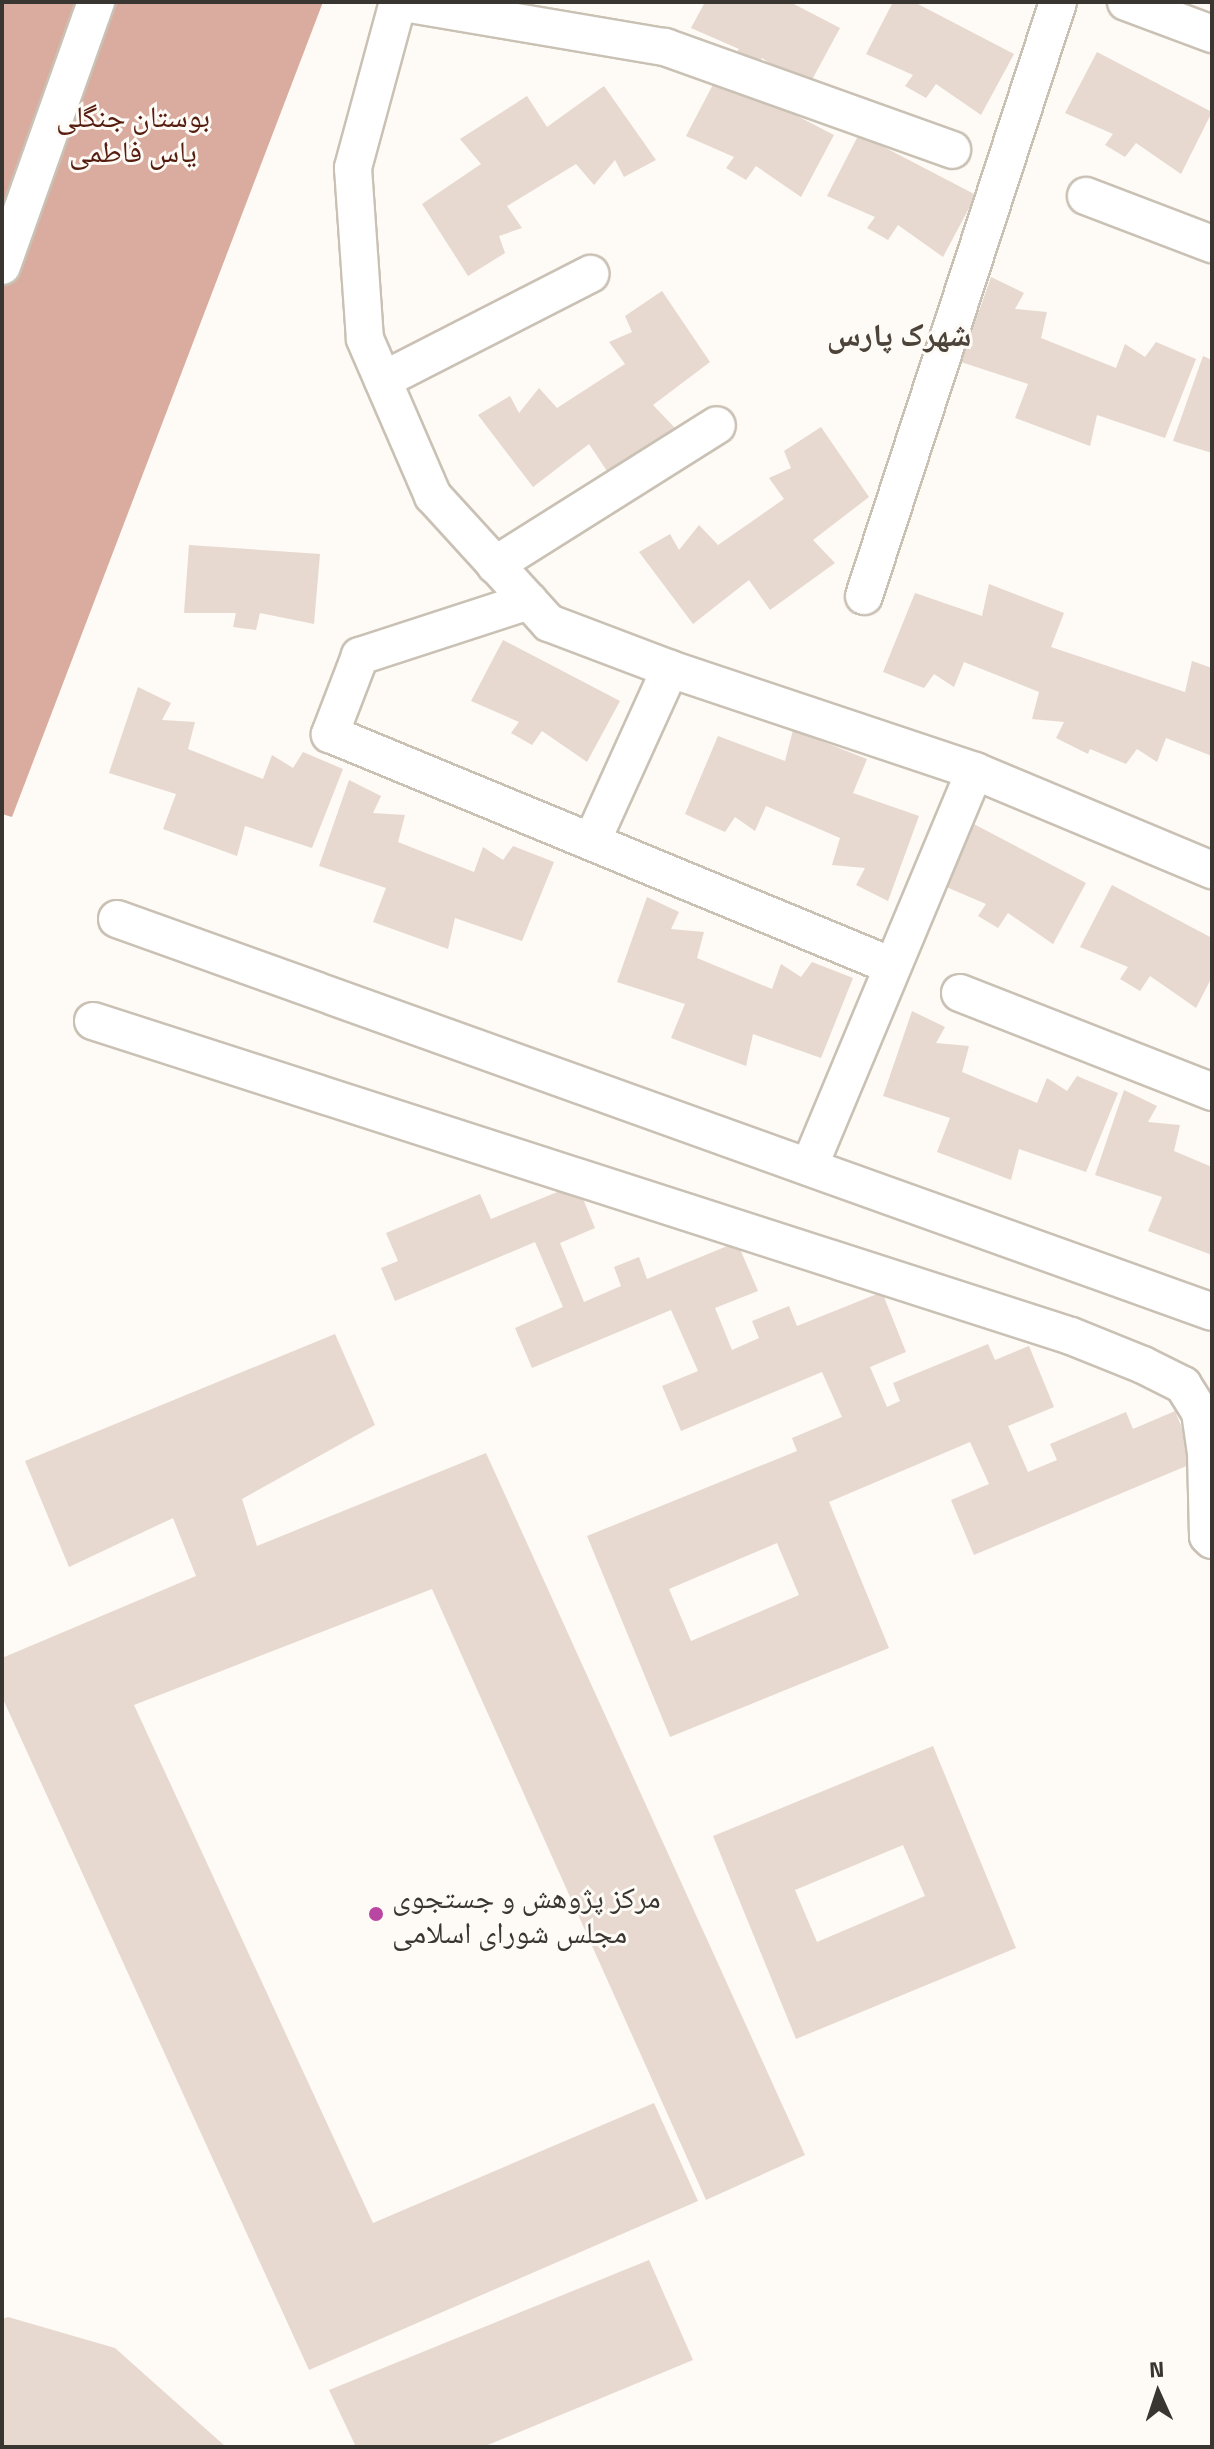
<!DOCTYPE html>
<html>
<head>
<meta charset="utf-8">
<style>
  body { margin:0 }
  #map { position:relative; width:1214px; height:2449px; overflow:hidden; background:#fefaf5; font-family:"Titillium Web","Noto Naskh Arabic",sans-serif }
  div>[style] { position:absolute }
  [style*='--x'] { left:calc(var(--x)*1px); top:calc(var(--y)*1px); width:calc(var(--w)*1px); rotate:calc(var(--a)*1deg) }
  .forest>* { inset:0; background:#d9ac9f }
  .building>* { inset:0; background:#e7d9d0 }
  .roads { filter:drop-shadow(2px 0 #cac1b5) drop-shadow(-2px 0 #cac1b5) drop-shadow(0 2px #cac1b5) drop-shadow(0 -2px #cac1b5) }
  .minor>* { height:36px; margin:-18px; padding:0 18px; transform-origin:18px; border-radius:18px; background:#fff }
  .dots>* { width:22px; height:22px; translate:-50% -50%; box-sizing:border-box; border:4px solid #fefaf5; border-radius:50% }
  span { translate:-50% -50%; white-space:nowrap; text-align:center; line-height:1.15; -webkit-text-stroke:6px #fefaf5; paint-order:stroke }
  .park-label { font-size:30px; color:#551d0f }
  .poi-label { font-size:30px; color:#393530 }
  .left { translate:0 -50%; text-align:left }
  .neighbourhood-label { font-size:32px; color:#4c443a; font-weight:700 }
  .frame { position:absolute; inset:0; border:4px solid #393530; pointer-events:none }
  .north { position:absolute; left:1118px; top:2353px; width:80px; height:80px; -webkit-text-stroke:6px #fefaf5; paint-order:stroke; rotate:357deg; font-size:22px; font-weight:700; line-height:32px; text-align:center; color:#393530 }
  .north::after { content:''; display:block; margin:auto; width:28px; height:36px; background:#393530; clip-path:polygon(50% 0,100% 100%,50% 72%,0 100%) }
</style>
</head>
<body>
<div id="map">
  <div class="forest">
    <i style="clip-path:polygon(2px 2px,323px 2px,12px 817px,2px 814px)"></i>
  </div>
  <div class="building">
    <i style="clip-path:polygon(705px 2px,790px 2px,840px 28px,807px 89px,762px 58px,751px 73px,731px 60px,739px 49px,691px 28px)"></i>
    <i style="clip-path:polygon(893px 2px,914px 2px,1014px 54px,981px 115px,936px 84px,926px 98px,905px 86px,913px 75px,866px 54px)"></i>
    <i style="clip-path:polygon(1097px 52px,1212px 112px,1181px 174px,1136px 143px,1125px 157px,1105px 145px,1113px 134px,1065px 113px)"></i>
    <i style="clip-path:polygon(718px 75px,834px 135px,801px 197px,756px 166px,746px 180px,726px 168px,734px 157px,686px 136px)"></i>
    <i style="clip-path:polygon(604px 86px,656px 160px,624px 177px,615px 160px,594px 185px,576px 164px,507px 206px,522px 228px,499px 236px,505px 253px,468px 276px,422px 204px,481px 164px,460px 139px,527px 96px,547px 127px)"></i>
    <i style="clip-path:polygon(859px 134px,976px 195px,943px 257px,898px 225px,888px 240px,867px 228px,875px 217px,827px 196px)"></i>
    <i style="clip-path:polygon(991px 277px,1024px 293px,1015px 309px,1047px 312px,1041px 338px,1116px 368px,1125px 344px,1145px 357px,1156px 342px,1196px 359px,1165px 438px,1097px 415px,1090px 446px,1015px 418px,1028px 384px,961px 362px)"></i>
    <i style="clip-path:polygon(662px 291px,710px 362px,653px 405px,675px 428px,609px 474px,589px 444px,533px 487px,478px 415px,510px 396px,519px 413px,539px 388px,557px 408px,625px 364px,609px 342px,632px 332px,625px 316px)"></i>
    <i style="clip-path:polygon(1203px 356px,1212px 360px,1212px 453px,1173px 441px)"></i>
    <i style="clip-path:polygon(821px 427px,869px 497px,813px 540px,835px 563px,770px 610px,749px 580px,693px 624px,639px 552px,670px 534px,679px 550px,699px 525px,718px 545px,784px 499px,769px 478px,791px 468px,784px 451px)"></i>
    <i style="clip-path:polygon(189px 545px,320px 554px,314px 624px,260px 613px,256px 630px,233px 627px,236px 613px,184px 613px)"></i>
    <i style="clip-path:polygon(989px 584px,1064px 613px,1051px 647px,1185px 692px,1192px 661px,1212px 668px,1212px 756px,1166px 738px,1157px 762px,1137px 749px,1126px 764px,1090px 749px,1088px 754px,1056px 738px,1064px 722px,1032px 719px,1039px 692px,964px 662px,954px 687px,934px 674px,924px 688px,883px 672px,915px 593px,982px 616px)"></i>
    <i style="clip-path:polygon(503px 640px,620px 701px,587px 762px,542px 731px,532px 745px,511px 733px,519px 722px,471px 701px)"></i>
    <i style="clip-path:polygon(138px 687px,171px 703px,162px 720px,195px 722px,188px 749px,263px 779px,272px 755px,293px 768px,303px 752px,343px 769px,312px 848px,245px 826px,237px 856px,163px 829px,176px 794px,109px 773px)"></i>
    <i style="clip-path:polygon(793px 730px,867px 759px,853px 793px,919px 816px,888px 901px,856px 885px,865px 868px,832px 865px,840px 838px,766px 806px,755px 831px,735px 817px,725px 832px,685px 814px,718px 736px,785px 761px)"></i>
    <i style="clip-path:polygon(349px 780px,381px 796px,373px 813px,405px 815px,398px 842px,474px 872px,483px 847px,503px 860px,513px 846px,554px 862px,522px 941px,455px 918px,448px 949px,373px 922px,386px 888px,319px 866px)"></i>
    <i style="clip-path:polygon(970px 822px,1086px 883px,1053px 944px,1008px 913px,998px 928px,978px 916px,986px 904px,937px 883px)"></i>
    <i style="clip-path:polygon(1112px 885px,1212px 938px,1212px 977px,1196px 1008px,1150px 976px,1140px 991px,1120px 979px,1128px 967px,1080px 947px)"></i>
    <i style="clip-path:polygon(647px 897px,679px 912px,671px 929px,704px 932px,697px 958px,772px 989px,781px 964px,801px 977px,812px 962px,853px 978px,821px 1058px,753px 1034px,746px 1066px,671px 1038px,685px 1004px,617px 982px)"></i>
    <i style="clip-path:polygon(912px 1011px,945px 1027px,936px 1043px,969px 1046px,962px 1072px,1037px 1103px,1047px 1078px,1067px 1091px,1077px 1076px,1118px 1093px,1086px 1172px,1019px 1149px,1011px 1180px,937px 1152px,950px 1118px,883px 1096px)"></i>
    <i style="clip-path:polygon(1124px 1090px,1157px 1106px,1148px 1122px,1180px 1125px,1174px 1151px,1212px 1167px,1212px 1255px,1148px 1231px,1162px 1197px,1095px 1175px)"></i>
    <i style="clip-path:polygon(evenodd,577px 1184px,595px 1228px,560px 1243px,584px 1302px,621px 1286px,614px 1267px,639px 1257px,647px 1279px,737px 1242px,758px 1291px,715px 1308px,732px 1350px,759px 1338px,752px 1321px,789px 1306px,797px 1326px,882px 1292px,906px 1352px,870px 1367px,887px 1407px,900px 1401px,893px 1383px,988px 1344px,995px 1360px,1029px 1346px,1054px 1407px,1008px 1426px,1028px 1472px,1057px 1460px,1050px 1444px,1126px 1412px,1133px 1429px,1175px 1411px,1196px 1462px,974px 1555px,951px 1500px,989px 1484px,970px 1442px,829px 1502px,889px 1648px,670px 1737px,587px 1536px,797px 1451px,792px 1438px,842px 1417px,822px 1372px,681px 1431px,662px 1386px,698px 1371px,671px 1310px,532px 1368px,515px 1328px,563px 1307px,535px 1242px,395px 1301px,381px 1268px,398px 1261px,386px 1233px,480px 1194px,491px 1219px,577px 1184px,777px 1543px,799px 1595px,691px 1641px,669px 1589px,777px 1543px)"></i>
    <i style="clip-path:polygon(335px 1334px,375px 1425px,242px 1499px,257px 1546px,486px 1453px,805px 2155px,706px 2200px,432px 1589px,134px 1705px,373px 2223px,654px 2103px,698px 2201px,309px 2370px,2px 1697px,2px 1658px,196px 1576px,173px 1518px,69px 1567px,25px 1461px)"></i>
    <i style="clip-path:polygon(evenodd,933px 1746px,1016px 1948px,796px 2039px,713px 1836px,933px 1746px,903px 1845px,925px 1896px,817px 1942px,795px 1890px,903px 1845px)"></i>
    <i style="clip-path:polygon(649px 2260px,693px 2360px,483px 2447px,356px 2447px,329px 2390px)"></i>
    <i style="clip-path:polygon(8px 2317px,115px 2348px,226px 2447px,2px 2447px,2px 2319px)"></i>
  </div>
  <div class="roads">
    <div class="minor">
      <i style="--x:398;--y:2;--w:172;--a:105.2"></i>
      <i style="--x:353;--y:168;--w:171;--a:86"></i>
      <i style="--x:365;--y:339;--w:171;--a:66.6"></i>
      <i style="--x:433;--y:496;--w:172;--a:47.6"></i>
      <i style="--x:549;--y:623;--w:129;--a:20.8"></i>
      <i style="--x:670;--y:669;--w:322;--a:18.5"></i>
      <i style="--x:975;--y:771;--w:257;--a:22.7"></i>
      <i style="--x:398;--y:2;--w:271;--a:9.6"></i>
      <i style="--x:665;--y:47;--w:305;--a:19.7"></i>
      <i style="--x:1126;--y:2;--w:92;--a:20.4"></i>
      <i style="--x:1086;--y:196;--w:135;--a:20.9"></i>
      <i style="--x:2;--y:266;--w:280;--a:-70.4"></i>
      <i style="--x:383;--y:380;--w:233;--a:-27.1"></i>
      <i style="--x:495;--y:565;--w:262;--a:-32.2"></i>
      <i style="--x:864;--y:596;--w:625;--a:-71.91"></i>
      <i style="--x:529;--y:601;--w:178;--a:162"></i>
      <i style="--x:360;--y:656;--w:84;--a:111"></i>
      <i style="--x:330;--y:734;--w:608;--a:22.43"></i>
      <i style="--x:592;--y:841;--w:189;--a:-65.6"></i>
      <i style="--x:117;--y:919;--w:1163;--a:19.74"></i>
      <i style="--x:960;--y:993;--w:271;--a:21.4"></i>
      <i style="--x:93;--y:1021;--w:1027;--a:17.85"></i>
      <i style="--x:1071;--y:1336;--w:78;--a:21.9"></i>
      <i style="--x:1143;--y:1365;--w:45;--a:26.6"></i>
      <i style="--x:1183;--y:1385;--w:32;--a:58"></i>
      <i style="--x:1200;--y:1412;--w:41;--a:81.7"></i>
      <i style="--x:1206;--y:1453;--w:83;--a:88.6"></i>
      <i style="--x:1208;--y:1536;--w:6;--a:45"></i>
      <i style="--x:809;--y:1167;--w:429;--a:-67.3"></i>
    </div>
  </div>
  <div class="dots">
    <i style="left:376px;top:1914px;background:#b846a2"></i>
  </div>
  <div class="park-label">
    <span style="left:133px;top:133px">بوستان جنگلی<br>یاس فاطمی</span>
  </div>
  <div class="poi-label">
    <span class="left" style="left:392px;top:1914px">مرکز پژوهش و جستجوی<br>مجلس شورای اسلامی</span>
  </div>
  <div class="neighbourhood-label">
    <span style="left:899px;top:334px">شهرک پارس</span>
  </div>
  <div class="frame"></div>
  <div class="north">N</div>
</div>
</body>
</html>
